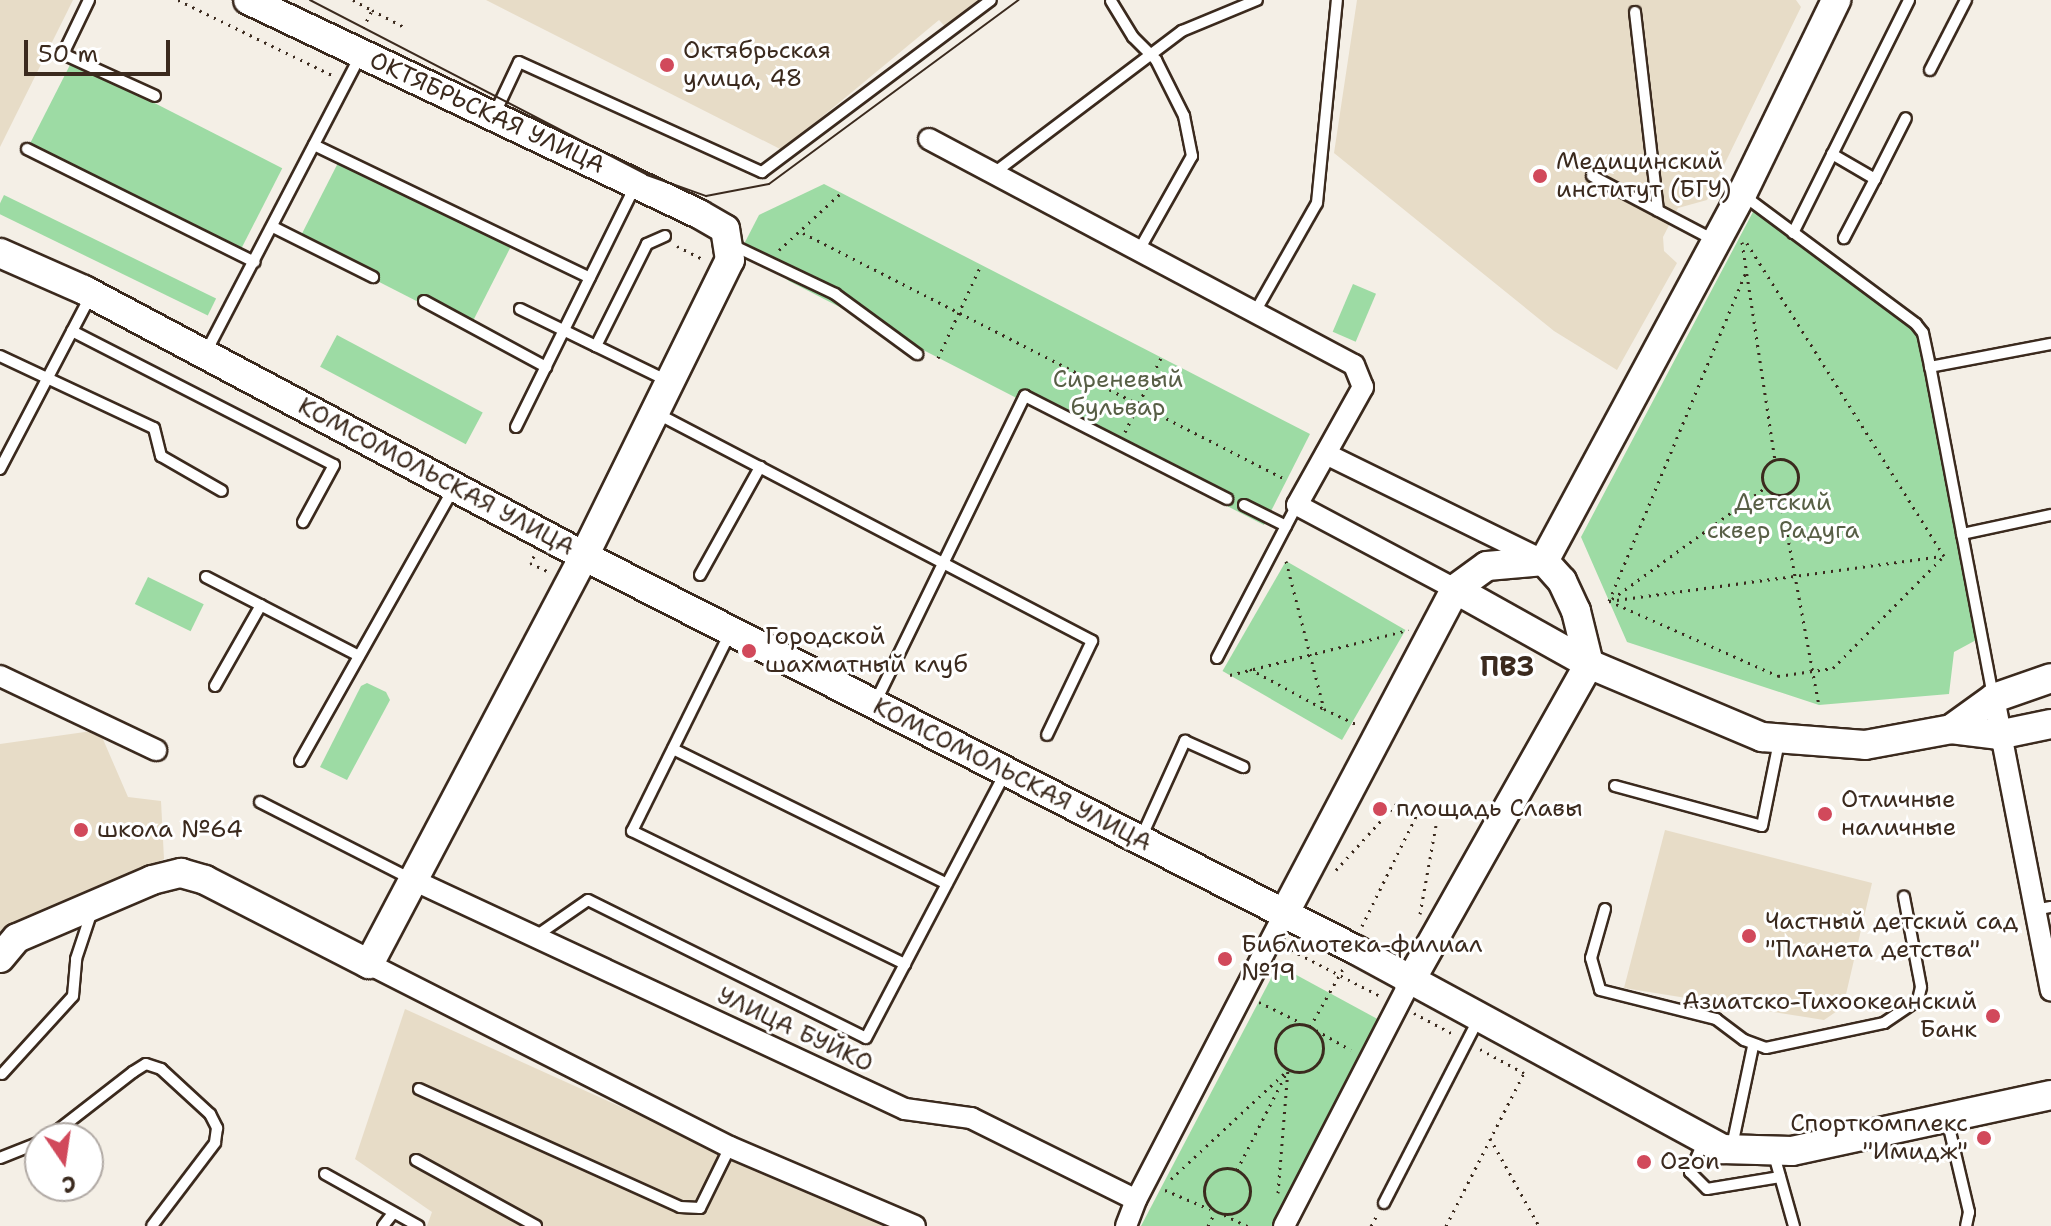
<!DOCTYPE html>
<html>
<head>
<meta charset="utf-8">
<style>
  body { margin:0 }
  #map { position:relative; width:2051px; height:1226px; overflow:hidden; background:#f4efe6; font-family:"Shantell Sans",sans-serif }
  div>[style] { position:absolute }
  [style*='--x'] { left:calc(var(--x)*1px); top:calc(var(--y)*1px); width:calc(var(--w)*1px); rotate:calc(var(--a)*1deg) }
  .built>* { inset:0; background:#e7dcc7 }
  .green>* { inset:0; background:#9ddba4; transform-origin:0 0 }
  .path>* { height:3px; margin-top:-1.5px; transform-origin:0; background:repeating-linear-gradient(90deg,#3b2a1e 0 2px,transparent 0 8px) }
  .path>.ring { margin:-1.5px; padding:0; box-sizing:content-box; background:none; border:3px solid #3b2a1e; border-radius:50% }
  .roads { filter:drop-shadow(2px 0 #3b2a1e) drop-shadow(-2px 0 #3b2a1e) drop-shadow(0 2px #3b2a1e) drop-shadow(0 -2px #3b2a1e) }
  .lane>* { height:10px; margin:-5px; padding:0 5px; transform-origin:5px; border-radius:5px; background:#fff }
  .street>* { height:20px; margin:-10px; padding:0 10px; transform-origin:10px; border-radius:10px; background:#fff }
  .secondary>* { height:28px; margin:-14px; padding:0 14px; transform-origin:14px; border-radius:14px; background:#fff }
  .tram>* { height:2px; margin:-1px; padding:0 1px; transform-origin:1px; border-radius:1px; background:#3b2a1e }
  .dots>* { width:22px; height:22px; translate:-50% -50%; box-sizing:border-box; border:4px solid #fff; border-radius:50% }
  span { translate:-50% -50%; white-space:nowrap; text-align:center; line-height:1.15; -webkit-text-stroke:6px #fff; paint-order:stroke }
  .poi-label { font-size:24px; color:#3b2a1e }
  .left { translate:0 -50%; text-align:left }
  .right { translate:-100% -50%; text-align:right }
  .street-label { font-size:24px; color:#3b2a1e }
  .park-label { font-size:24px; color:#585f46 }
  .quarter-label { font-size:28px; color:#3b2a1e; font-weight:700 }
  .north { position:absolute; left:24px; top:1122px; width:80px; height:80px; box-sizing:border-box; background:#fff; border:2px solid #b1aaa5; border-radius:50%; rotate:167deg; font-size:22px; font-weight:700; line-height:32px; text-align:center; color:#3b2a1e }
  .north::after { content:''; display:block; margin:auto; width:28px; height:36px; background:#d1495b; clip-path:polygon(50% 0,100% 100%,50% 72%,0 100%) }
  .scale { position:absolute; left:24px; top:40px; width:146px; height:36px; box-sizing:border-box; border:4px solid #3b2a1e; border-top:0; padding-left:10px; font-size:24px; line-height:28px; white-space:nowrap; color:#3b2a1e; -webkit-text-stroke:6px #fff; paint-order:stroke }
</style>
</head>
<body>
<div id="map">
  <div class="built">
    <i style="clip-path:polygon(0 0,73px 0,0 147px)"></i>
    <i style="clip-path:polygon(486px 0,993px 0,951px 33px,939px 20px,782px 150px)"></i>
    <i style="clip-path:polygon(1357px 0,1796px 0,1801px 7px,1707px 200px,1678px 208px,1663px 237px,1664px 251px,1677px 263px,1617px 370px,1554px 331px,1334px 153px)"></i>
    <i style="clip-path:polygon(99px 730px,128px 797px,161px 801px,164px 859px,0 938px,0 744px)"></i>
    <i style="clip-path:polygon(1665px 830px,1872px 883px,1843px 1007px,1824px 1020px,1624px 988px)"></i>
    <i style="clip-path:polygon(405px 1009px,884px 1226px,427px 1226px,432px 1212px,355px 1159px)"></i>
  </div>
  <div class="green">
    <i style="left:72px;top:61px;width:236px;height:95px;rotate:27deg"></i>
    <i style="left:341px;top:157px;width:192px;height:94px;rotate:27deg"></i>
    <i style="clip-path:polygon(824px 184px,1310px 434px,1264px 525px,789px 281px,743px 246px,759px 215px)"></i>
    <i style="left:4px;top:195px;width:236px;height:19px;rotate:26deg"></i>
    <i style="clip-path:polygon(1754px 210px,1916px 327px,1978px 639px,1954px 652px,1949px 694px,1819px 705px,1627px 642px,1581px 537px)"></i>
    <i style="left:1353px;top:284px;width:25px;height:52px;rotate:23deg"></i>
    <i style="left:337px;top:335px;width:165px;height:36px;rotate:28deg"></i>
    <i style="left:1286px;top:561px;width:138px;height:127px;rotate:30deg"></i>
    <i style="left:148px;top:577px;width:62px;height:30px;rotate:26deg"></i>
    <i style="clip-path:polygon(367px 683px,386px 692px,390px 700px,347px 780px,320px 767px,361px 686px)"></i>
    <i style="clip-path:polygon(1278px 965px,1383px 1022px,1280px 1226px,1141px 1226px)"></i>
  </div>
  <div class="path">
    <i style="--x:178;--y:0;--w:171;--a:26"></i>
    <i style="--x:353;--y:0;--w:21;--a:28"></i>
    <i style="--x:363;--y:28;--w:20;--a:-63"></i>
    <i style="--x:372;--y:10;--w:38;--a:28"></i>
    <i style="--x:803;--y:233;--w:543;--a:27.04"></i>
    <i style="--x:1742;--y:242;--w:219;--a:81.4"></i>
    <i style="--x:677;--y:246;--w:29;--a:27"></i>
    <i style="--x:779;--y:250;--w:84;--a:-42.6"></i>
    <i style="--x:938;--y:358;--w:102;--a:-65.2"></i>
    <i style="--x:1125;--y:432;--w:82;--a:-64.1"></i>
    <i class="ring" style="left:1762px;top:459px;width:33px;height:33px"></i>
    <i style="--x:1780;--y:495;--w:214;--a:79.5"></i>
    <i style="--x:534;--y:556;--w:8;--a:120"></i>
    <i style="--x:530;--y:563;--w:21;--a:25"></i>
    <i style="--x:1286;--y:561;--w:153;--a:75.6"></i>
    <i style="--x:1324;--y:709;--w:35;--a:25"></i>
    <i style="--x:1612;--y:599;--w:189;--a:-36"></i>
    <i style="--x:1609;--y:601;--w:185;--a:23.9"></i>
    <i style="--x:1778;--y:676;--w:56;--a:-8.3"></i>
    <i style="--x:1833;--y:668;--w:158;--a:-45.3"></i>
    <i style="--x:1944;--y:556;--w:375;--a:-122.2"></i>
    <i style="--x:1609;--y:601;--w:359;--a:-67.4"></i>
    <i style="--x:1609;--y:601;--w:336;--a:-7.7"></i>
    <i style="--x:1250;--y:669;--w:84;--a:28.4"></i>
    <i style="--x:1230;--y:675;--w:184;--a:-14.2"></i>
    <i style="--x:1336;--y:870;--w:91;--a:-47.7"></i>
    <i style="--x:1420;--y:914;--w:90;--a:-79.8"></i>
    <i style="--x:1362;--y:926;--w:125;--a:-63.8"></i>
    <i style="--x:1293;--y:945;--w:5;--a:112"></i>
    <i style="--x:1291;--y:950;--w:102;--a:27.3"></i>
    <i style="--x:1259;--y:1002;--w:48;--a:26"></i>
    <i style="--x:1414;--y:1013;--w:44;--a:28.3"></i>
    <i class="ring" style="left:1275px;top:1024px;width:45px;height:45px"></i>
    <i style="--x:1310;--y:1027;--w:67;--a:-60.4"></i>
    <i style="--x:1316;--y:1030;--w:40;--a:29.7"></i>
    <i style="--x:1490;--y:1138;--w:101;--a:60.9"></i>
    <i class="ring" style="left:1204px;top:1168px;width:43px;height:43px"></i>
    <i style="--x:1237;--y:1170;--w:108;--a:-63"></i>
    <i style="--x:1171;--y:1179;--w:160;--a:-43"></i>
    <i style="--x:1165;--y:1190;--w:49;--a:22.9"></i>
    <i style="--x:1278;--y:1193;--w:123;--a:-85.4"></i>
    <i style="--x:1224;--y:1215;--w:26;--a:25"></i>
    <i style="--x:1208;--y:1226;--w:16;--a:-63"></i>
    <i style="--x:1371;--y:1226;--w:13;--a:-61"></i>
    <i style="--x:1446;--y:1226;--w:172;--a:-63"></i>
    <i style="--x:1524;--y:1073;--w:50;--a:-151.4"></i>
  </div>
  <div class="roads">
    <div class="lane">
      <i style="--x:89;--y:0;--w:60;--a:115.7"></i>
      <i style="--x:63;--y:54;--w:101;--a:24.5"></i>
      <i style="--x:1111;--y:1;--w:42;--a:58.6"></i>
      <i style="--x:1133;--y:37;--w:33;--a:45"></i>
      <i style="--x:1156;--y:60;--w:63;--a:63.4"></i>
      <i style="--x:1184;--y:116;--w:41;--a:78.7"></i>
      <i style="--x:1192;--y:156;--w:108;--a:119.4"></i>
      <i style="--x:1635;--y:12;--w:200;--a:83.4"></i>
      <i style="--x:1930;--y:70;--w:79;--a:-62.8"></i>
      <i style="--x:495;--y:113;--w:56;--a:-64.8"></i>
      <i style="--x:519;--y:62;--w:267;--a:24.4"></i>
      <i style="--x:762;--y:172;--w:286;--a:-36.9"></i>
      <i style="--x:314;--y:145;--w:306;--a:25.7"></i>
      <i style="--x:27;--y:149;--w:254;--a:26.4"></i>
      <i style="--x:1832;--y:154;--w:50;--a:30.2"></i>
      <i style="--x:1875;--y:179;--w:67;--a:117.7"></i>
      <i style="--x:994;--y:173;--w:236;--a:-37.1"></i>
      <i style="--x:1182;--y:31;--w:81;--a:-22.5"></i>
      <i style="--x:1592;--y:176;--w:138;--a:27.7"></i>
      <i style="--x:1875;--y:179;--w:68;--a:-63.1"></i>
      <i style="--x:1743;--y:195;--w:216;--a:36.7"></i>
      <i style="--x:1916;--y:324;--w:11;--a:52"></i>
      <i style="--x:1923;--y:333;--w:35;--a:78"></i>
      <i style="--x:273;--y:227;--w:112;--a:26.6"></i>
      <i style="--x:1793;--y:233;--w:260;--a:-63.5"></i>
      <i style="--x:665;--y:236;--w:20;--a:156"></i>
      <i style="--x:647;--y:244;--w:114;--a:116.6"></i>
      <i style="--x:596;--y:346;--w:80;--a:25.9"></i>
      <i style="--x:732;--y:245;--w:114;--a:25.4"></i>
      <i style="--x:835;--y:294;--w:102;--a:36.2"></i>
      <i style="--x:424;--y:301;--w:139;--a:28.4"></i>
      <i style="--x:520;--y:309;--w:85;--a:26"></i>
      <i style="--x:1255;--y:312;--w:125;--a:-60.4"></i>
      <i style="--x:1317;--y:203;--w:204;--a:-84.4"></i>
      <i style="--x:72;--y:331;--w:294;--a:27.1"></i>
      <i style="--x:334;--y:465;--w:65;--a:118.5"></i>
      <i style="--x:205;--y:354;--w:336;--a:-62.5"></i>
      <i style="--x:0;--y:356;--w:170;--a:25.1"></i>
      <i style="--x:154;--y:428;--w:29;--a:76"></i>
      <i style="--x:161;--y:456;--w:70;--a:29.8"></i>
      <i style="--x:656;--y:413;--w:492;--a:27.6"></i>
      <i style="--x:1092;--y:641;--w:104;--a:115.6"></i>
      <i style="--x:516;--y:427;--w:269;--a:-63.7"></i>
      <i style="--x:0;--y:469;--w:194;--a:-62.4"></i>
      <i style="--x:1244;--y:505;--w:47;--a:26.6"></i>
      <i style="--x:1962;--y:534;--w:91;--a:-12.1"></i>
      <i style="--x:700;--y:575;--w:124;--a:-60.9"></i>
      <i style="--x:206;--y:577;--w:172;--a:27.3"></i>
      <i style="--x:730;--y:633;--w:221;--a:116.3"></i>
      <i style="--x:632;--y:831;--w:304;--a:26"></i>
      <i style="--x:1217;--y:658;--w:173;--a:-62.4"></i>
      <i style="--x:215;--y:686;--w:93;--a:-60.4"></i>
      <i style="--x:1993;--y:696;--w:335;--a:-100.8"></i>
      <i style="--x:1930;--y:367;--w:123;--a:-10.8"></i>
      <i style="--x:875;--y:703;--w:342;--a:-64"></i>
      <i style="--x:1025;--y:396;--w:227;--a:27"></i>
      <i style="--x:673;--y:749;--w:305;--a:26.2"></i>
      <i style="--x:300;--y:761;--w:312;--a:-60.6"></i>
      <i style="--x:1615;--y:786;--w:152;--a:15.2"></i>
      <i style="--x:1762;--y:826;--w:86;--a:-78.6"></i>
      <i style="--x:260;--y:802;--w:169;--a:27"></i>
      <i style="--x:1141;--y:838;--w:107;--a:-65.6"></i>
      <i style="--x:1185;--y:741;--w:64;--a:24.1"></i>
      <i style="--x:1605;--y:909;--w:51;--a:105.9"></i>
      <i style="--x:1591;--y:958;--w:33;--a:74"></i>
      <i style="--x:1600;--y:990;--w:120;--a:14"></i>
      <i style="--x:1716;--y:1019;--w:35;--a:37"></i>
      <i style="--x:1744;--y:1040;--w:23;--a:20"></i>
      <i style="--x:1766;--y:1048;--w:121;--a:-12"></i>
      <i style="--x:1884;--y:1023;--w:41;--a:-34.1"></i>
      <i style="--x:1918;--y:1000;--w:13;--a:-77"></i>
      <i style="--x:1921;--y:987;--w:92;--a:-100.7"></i>
      <i style="--x:2035;--y:910;--w:16;--a:-11"></i>
      <i style="--x:536;--y:936;--w:63;--a:-34.7"></i>
      <i style="--x:588;--y:900;--w:310;--a:26.4"></i>
      <i style="--x:866;--y:1038;--w:299;--a:-62.3"></i>
      <i style="--x:2;--y:1074;--w:105;--a:-47.7"></i>
      <i style="--x:73;--y:996;--w:37;--a:-85"></i>
      <i style="--x:76;--y:959;--w:51;--a:-71.6"></i>
      <i style="--x:419;--y:1089;--w:286;--a:24.3"></i>
      <i style="--x:680;--y:1207;--w:20;--a:3"></i>
      <i style="--x:700;--y:1208;--w:68;--a:-63.8"></i>
      <i style="--x:1947;--y:1119;--w:96;--a:76.7"></i>
      <i style="--x:1969;--y:1212;--w:14;--a:102"></i>
      <i style="--x:48;--y:1138;--w:108;--a:-37.8"></i>
      <i style="--x:133;--y:1072;--w:15;--a:-32"></i>
      <i style="--x:146;--y:1064;--w:16;--a:18"></i>
      <i style="--x:161;--y:1069;--w:67;--a:42.6"></i>
      <i style="--x:210;--y:1114;--w:16;--a:63"></i>
      <i style="--x:217;--y:1128;--w:15;--a:98"></i>
      <i style="--x:215;--y:1143;--w:104;--a:127.2"></i>
      <i style="--x:1703;--y:1143;--w:32;--a:114"></i>
      <i style="--x:1690;--y:1172;--w:24;--a:45"></i>
      <i style="--x:1707;--y:1189;--w:74;--a:-9.3"></i>
      <i style="--x:1732;--y:1146;--w:102;--a:-78.1"></i>
      <i style="--x:1774;--y:1155;--w:74;--a:74.3"></i>
      <i style="--x:0;--y:1158;--w:43;--a:-21.8"></i>
      <i style="--x:416;--y:1160;--w:137;--a:28.8"></i>
      <i style="--x:325;--y:1174;--w:107;--a:29.2"></i>
      <i style="--x:1384;--y:1203;--w:206;--a:-62.8"></i>
      <i style="--x:383;--y:1226;--w:16;--a:-52"></i>
    </div>
    <div class="street">
      <i style="--x:929;--y:139;--w:481;--a:28"></i>
      <i style="--x:1354;--y:365;--w:24;--a:68"></i>
      <i style="--x:1363;--y:387;--w:135;--a:119.2"></i>
      <i style="--x:1297;--y:505;--w:179;--a:28"></i>
      <i style="--x:1326;--y:454;--w:243;--a:26.1"></i>
      <i style="--x:0;--y:676;--w:173;--a:25.4"></i>
      <i style="--x:1994;--y:698;--w:298;--a:79"></i>
      <i style="--x:411;--y:879;--w:545;--a:24.97"></i>
      <i style="--x:905;--y:1109;--w:67;--a:7.8"></i>
      <i style="--x:971;--y:1118;--w:184;--a:26.4"></i>
      <i style="--x:1136;--y:1200;--w:28;--a:111"></i>
      <i style="--x:369;--y:964;--w:405;--a:26.9"></i>
      <i style="--x:730;--y:1147;--w:201;--a:23.1"></i>
      <i style="--x:1136;--y:1200;--w:322;--a:-62.6"></i>
      <i style="--x:1284;--y:1226;--w:272;--a:-62.7"></i>
    </div>
    <div class="secondary">
      <i style="--x:0;--y:253;--w:92;--a:23.8"></i>
      <i style="--x:84;--y:290;--w:566;--a:28.01"></i>
      <i style="--x:584;--y:556;--w:867;--a:27.04"></i>
      <i style="--x:1356;--y:950;--w:417;--a:28.5"></i>
      <i style="--x:1722;--y:1149;--w:70;--a:1.6"></i>
      <i style="--x:1792;--y:1151;--w:265;--a:-12.2"></i>
      <i style="--x:1544;--y:561;--w:417;--a:-61.7"></i>
      <i style="--x:1742;--y:194;--w:216;--a:-64.1"></i>
      <i style="--x:1455;--y:589;--w:154;--a:29.2"></i>
      <i style="--x:1589;--y:664;--w:188;--a:22.9"></i>
      <i style="--x:1762;--y:737;--w:103;--a:4.4"></i>
      <i style="--x:1865;--y:745;--w:87;--a:-10.5"></i>
      <i style="--x:1951;--y:729;--w:47;--a:7.3"></i>
      <i style="--x:1998;--y:735;--w:54;--a:-11.7"></i>
      <i style="--x:1951;--y:729;--w:53;--a:-35.8"></i>
      <i style="--x:1994;--y:698;--w:60;--a:-19.3"></i>
      <i style="--x:1284;--y:914;--w:367;--a:-62.2"></i>
      <i style="--x:1455;--y:589;--w:39;--a:-36"></i>
      <i style="--x:1487;--y:566;--w:57;--a:-5"></i>
      <i style="--x:1544;--y:561;--w:27;--a:48"></i>
      <i style="--x:1562;--y:581;--w:33;--a:65"></i>
      <i style="--x:1576;--y:611;--w:55;--a:76.2"></i>
      <i style="--x:1589;--y:664;--w:367;--a:119.4"></i>
      <i style="--x:0;--y:958;--w:26;--a:-50"></i>
      <i style="--x:17;--y:938;--w:147;--a:-23.2"></i>
      <i style="--x:152;--y:880;--w:30;--a:-14"></i>
      <i style="--x:181;--y:873;--w:25;--a:16"></i>
      <i style="--x:205;--y:880;--w:184;--a:27.1"></i>
      <i style="--x:369;--y:964;--w:470;--a:-62.2"></i>
      <i style="--x:588;--y:548;--w:321;--a:-63.8"></i>
      <i style="--x:730;--y:260;--w:31;--a:-99"></i>
      <i style="--x:725;--y:229;--w:30;--a:-150"></i>
      <i style="--x:699;--y:214;--w:499;--a:-154.6"></i>
    </div>
  </div>
  <div class="tram">
    <i style="--x:310;--y:0;--w:380;--a:27.4"></i>
    <i style="--x:647;--y:175;--w:63;--a:19.6"></i>
    <i style="--x:706;--y:196;--w:64;--a:-10.8"></i>
    <i style="--x:769;--y:184;--w:310;--a:-36.4"></i>
  </div>
  <div class="dots">
    <i style="left:667px;top:65px;background:#d1495b"></i>
    <i style="left:1540px;top:176px;background:#d1495b"></i>
    <i style="left:749px;top:651px;background:#d1495b"></i>
    <i style="left:1380px;top:809px;background:#d1495b"></i>
    <i style="left:1825px;top:814px;background:#d1495b"></i>
    <i style="left:81px;top:830px;background:#d1495b"></i>
    <i style="left:1749px;top:936px;background:#d1495b"></i>
    <i style="left:1225px;top:959px;background:#d1495b"></i>
    <i style="left:1993px;top:1016px;background:#d1495b"></i>
    <i style="left:1984px;top:1138px;background:#d1495b"></i>
    <i style="left:1644px;top:1162px;background:#d1495b"></i>
  </div>
  <div class="poi-label">
    <span class="left" style="left:683px;top:65px">Октябрьская<br>улица, 48</span>
    <span class="left" style="left:1556px;top:176px">Медицинский<br>институт (БГУ)</span>
    <span class="left" style="left:765px;top:651px">Городской<br>шахматный клуб</span>
    <span class="left" style="left:1841px;top:814px">Отличные<br>наличные</span>
    <span class="left" style="left:1396px;top:809px">площадь Славы</span>
    <span class="left" style="left:97px;top:830px">школа №64</span>
    <span class="left" style="left:1765px;top:936px">Частный детский сад<br>"Планета детства"</span>
    <span class="left" style="left:1241px;top:959px">Библиотека-филиал<br>№19</span>
    <span class="right" style="left:1977px;top:1016px">Азиатско-Тихоокеанский<br>Банк</span>
    <span class="right" style="left:1968px;top:1138px">Спорткомплекс<br>"Имидж"</span>
    <span class="left" style="left:1660px;top:1162px">Ozon</span>
  </div>
  <div class="street-label">
    <span style="left:487px;top:113px;rotate:25deg">ОКТЯБРЬСКАЯ УЛИЦА</span>
    <span style="left:436px;top:477px;rotate:28deg">КОМСОМОЛЬСКАЯ УЛИЦА</span>
    <span style="left:1012px;top:775px;rotate:27deg">КОМСОМОЛЬСКАЯ УЛИЦА</span>
    <span style="left:795px;top:1030px;rotate:25deg">УЛИЦА БУЙКО</span>
  </div>
  <div class="park-label">
    <span style="left:1118px;top:394px">Сиреневый<br>бульвар</span>
    <span style="left:1783px;top:517px">Детский<br>сквер Радуга</span>
  </div>
  <div class="quarter-label">
    <span style="left:1507px;top:666px">ПВЗ</span>
  </div>
  <div class="north">С</div>
  <div class="scale">50 m</div>
</div>
</body>
</html>
